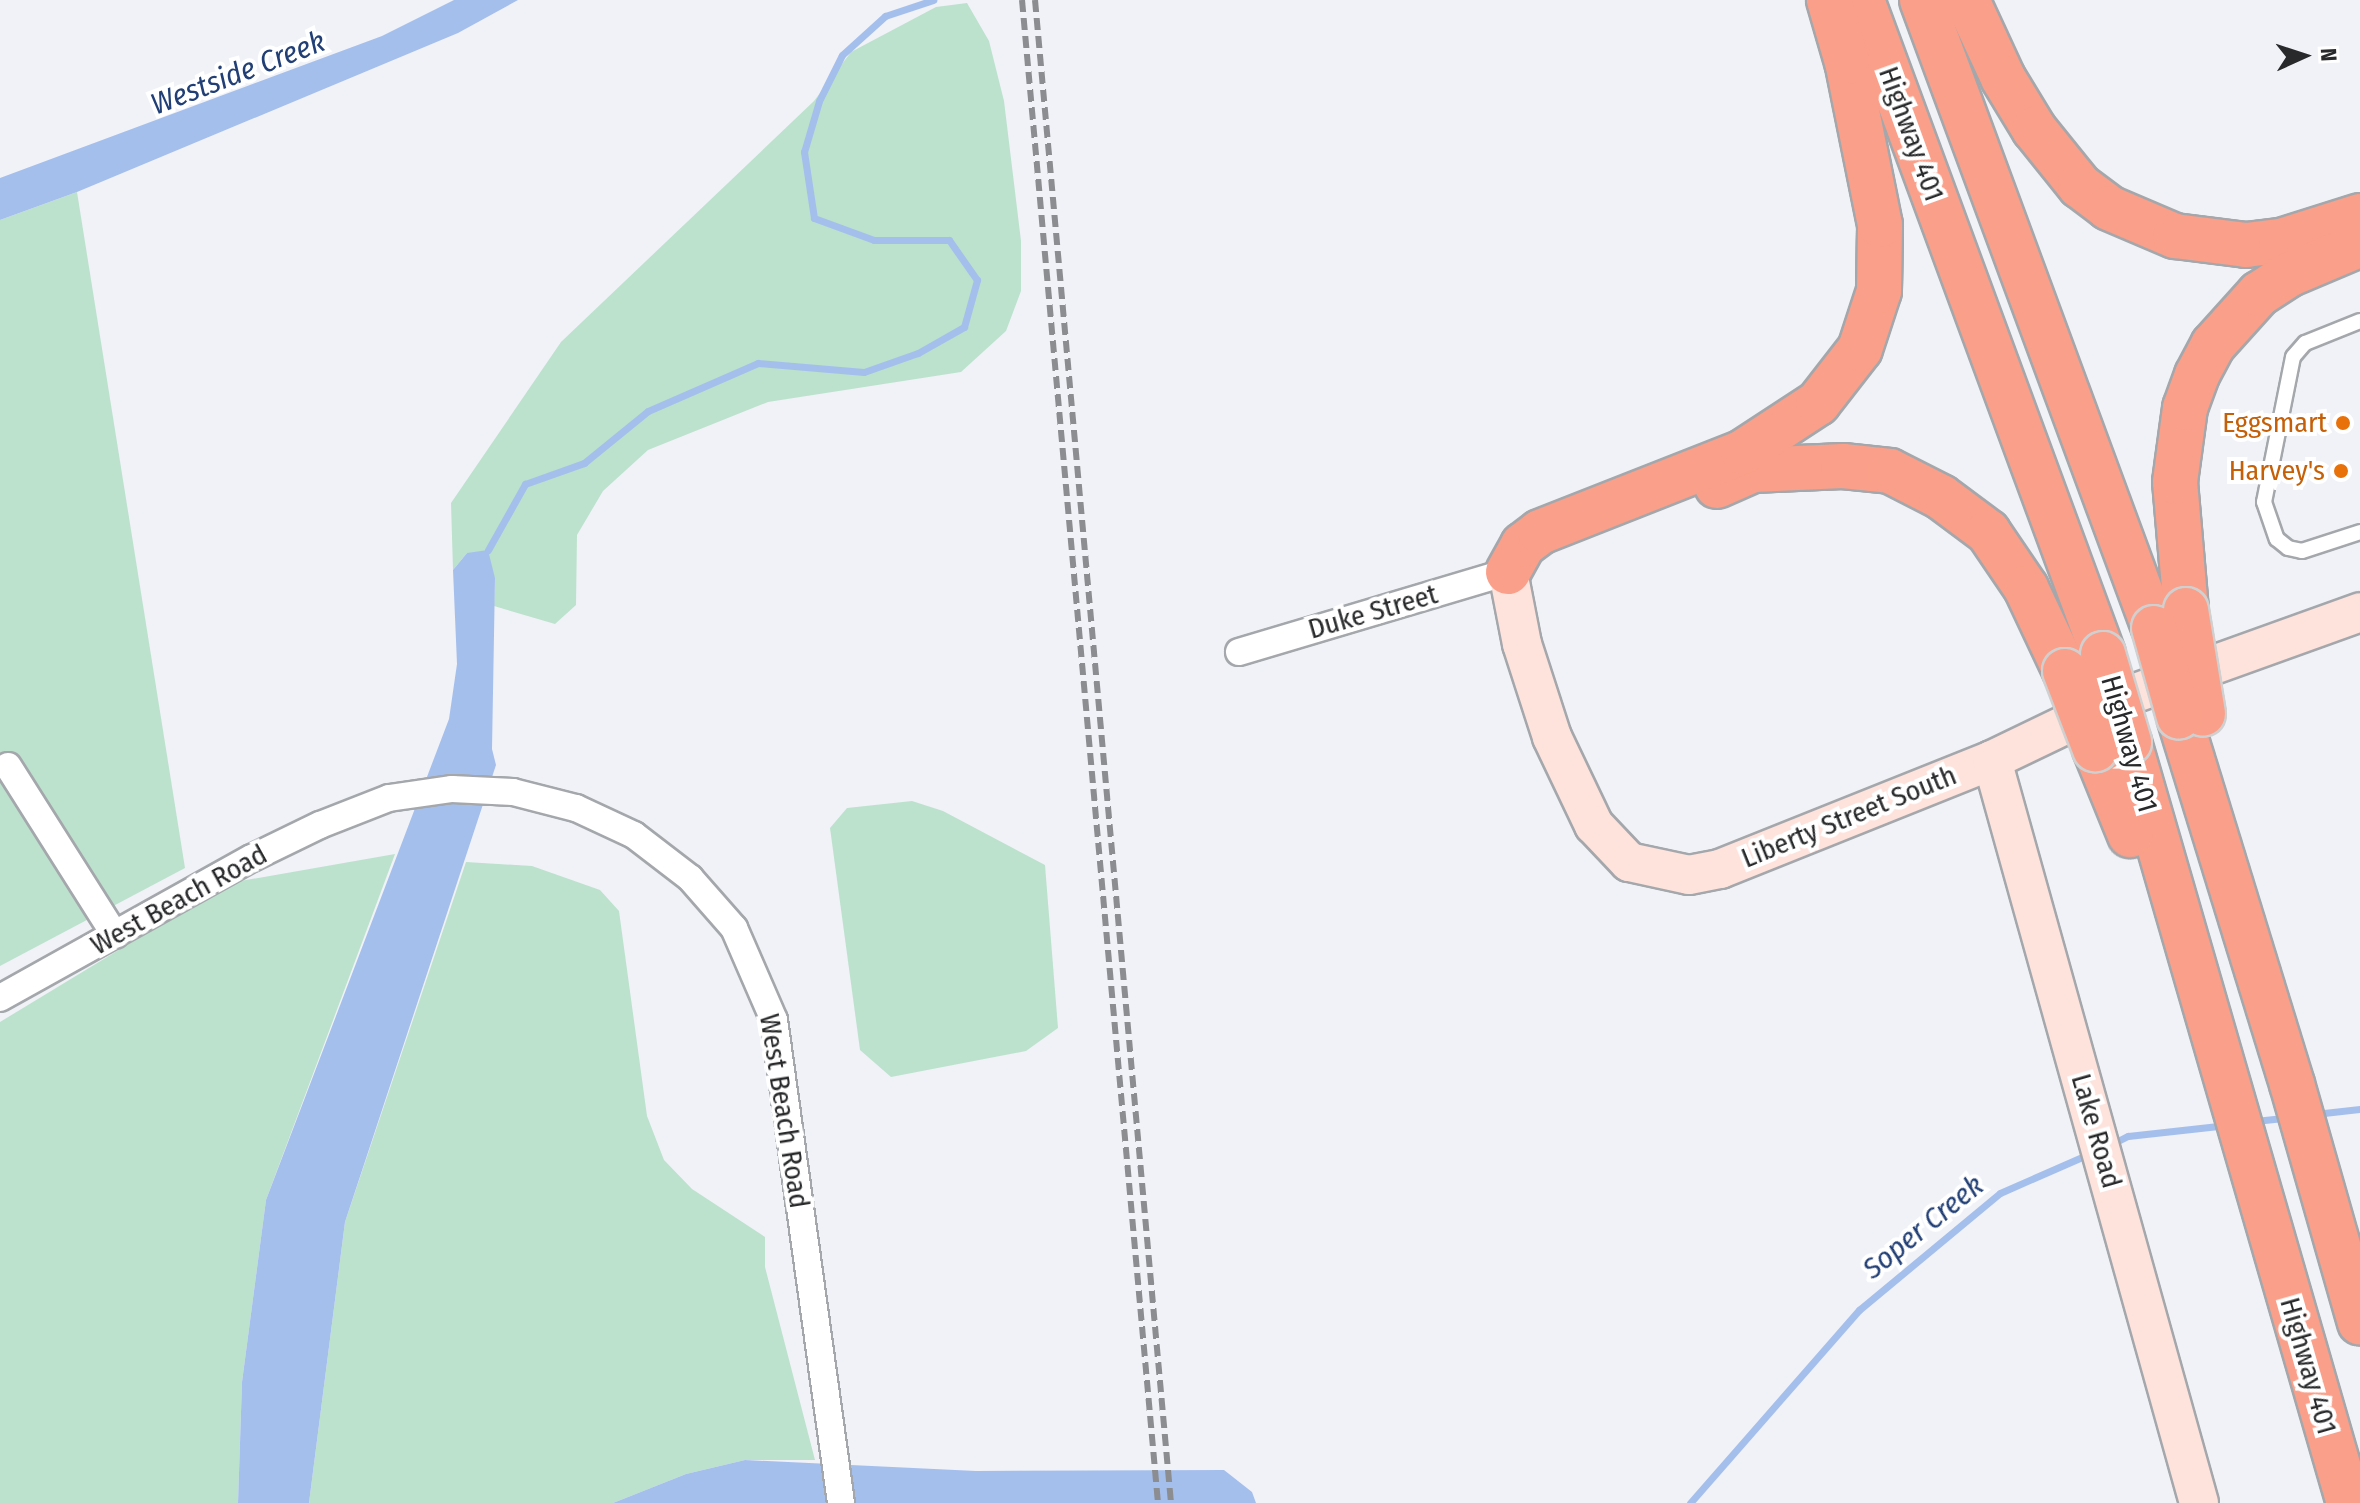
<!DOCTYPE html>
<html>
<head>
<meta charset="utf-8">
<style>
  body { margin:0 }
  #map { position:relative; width:2360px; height:1503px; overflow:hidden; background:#f0f2f7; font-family:"Fira Sans Condensed",sans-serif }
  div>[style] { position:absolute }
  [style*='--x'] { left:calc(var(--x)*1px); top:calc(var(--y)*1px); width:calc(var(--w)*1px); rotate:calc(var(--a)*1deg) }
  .green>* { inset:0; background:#bce2cd }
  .water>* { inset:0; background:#a5bfec }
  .stream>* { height:7px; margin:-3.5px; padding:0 3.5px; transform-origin:3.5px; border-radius:3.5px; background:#a5bfec }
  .roads { filter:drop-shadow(2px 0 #a4a7ab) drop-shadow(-2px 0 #a4a7ab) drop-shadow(0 2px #a4a7ab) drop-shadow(0 -2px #a4a7ab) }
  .lane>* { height:14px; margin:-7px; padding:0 7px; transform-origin:7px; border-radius:7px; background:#fff }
  .street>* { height:26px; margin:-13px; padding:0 13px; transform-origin:13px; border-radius:13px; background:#fff }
  .secondary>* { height:38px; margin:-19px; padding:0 19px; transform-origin:19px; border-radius:19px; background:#fee2dc }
  .highway>* { height:44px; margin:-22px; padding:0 22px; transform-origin:22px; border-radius:22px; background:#fa9f89 }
  .rail>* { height:6px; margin-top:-3px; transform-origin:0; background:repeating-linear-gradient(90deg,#8c8d90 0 12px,transparent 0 18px) }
  .bridges { filter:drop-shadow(2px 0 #d0d0d0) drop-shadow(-2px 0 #d0d0d0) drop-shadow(0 2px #d0d0d0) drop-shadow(0 -2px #d0d0d0) }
  .highway-bridge>* { height:44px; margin:-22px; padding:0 22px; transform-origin:22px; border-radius:22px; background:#fa9f89 }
  .dots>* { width:22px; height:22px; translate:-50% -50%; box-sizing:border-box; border:4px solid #fff; border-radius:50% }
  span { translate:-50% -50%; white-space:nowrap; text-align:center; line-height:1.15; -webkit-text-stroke:8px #fff; paint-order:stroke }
  .street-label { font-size:28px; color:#28292a }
  .food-label { font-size:28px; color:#c56008 }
  .right { translate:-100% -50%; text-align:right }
  .water-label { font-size:30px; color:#213f75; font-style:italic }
  .north { position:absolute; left:2264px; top:16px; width:80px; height:80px; -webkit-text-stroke:6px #fff; paint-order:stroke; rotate:87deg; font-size:22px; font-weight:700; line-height:32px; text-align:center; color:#28292a }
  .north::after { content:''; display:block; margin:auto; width:28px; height:36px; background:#28292a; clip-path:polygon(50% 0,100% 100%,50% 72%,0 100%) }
</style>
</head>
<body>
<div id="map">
  <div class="green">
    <i style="clip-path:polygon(967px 3px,989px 41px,1004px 101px,1021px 241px,1021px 291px,1006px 331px,961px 372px,768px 402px,648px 450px,603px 491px,577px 535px,576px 605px,555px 624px,494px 606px,495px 578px,467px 553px,453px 570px,451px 503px,561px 342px,814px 101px,851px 52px,936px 7px)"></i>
    <i style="clip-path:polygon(77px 192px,185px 868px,0 966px,0 220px)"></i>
    <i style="clip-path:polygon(912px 801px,943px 811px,1045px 865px,1058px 1028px,1026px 1051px,891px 1077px,860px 1050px,830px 828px,847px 808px)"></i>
    <i style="clip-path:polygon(395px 854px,266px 1200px,242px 1382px,238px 1503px,0 1503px,0 1022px,229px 883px)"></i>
    <i style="clip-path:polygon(466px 862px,532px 866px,600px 890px,619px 911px,647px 1116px,664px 1160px,692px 1189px,765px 1237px,765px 1267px,815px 1460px,745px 1460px,686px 1474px,613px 1503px,309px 1503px,345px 1222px)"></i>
  </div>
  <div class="water">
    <i style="clip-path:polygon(454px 0,518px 0,458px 33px,77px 192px,0 220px,0 178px,382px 36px)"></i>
    <i style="clip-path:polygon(488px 550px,495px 578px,492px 749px,496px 765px,345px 1222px,309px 1503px,238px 1503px,242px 1382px,266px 1200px,449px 719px,457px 664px,453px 570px,467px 553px)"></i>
    <i style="clip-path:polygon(745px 1460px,976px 1471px,1224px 1470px,1252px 1492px,1256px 1503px,613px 1503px,686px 1474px)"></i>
  </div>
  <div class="stream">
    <i style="--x:488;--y:550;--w:76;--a:-60.7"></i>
    <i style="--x:525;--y:484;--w:63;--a:-19.6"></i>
    <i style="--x:584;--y:463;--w:82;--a:-39.1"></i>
    <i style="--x:648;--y:411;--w:120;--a:-23.6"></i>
    <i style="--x:758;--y:363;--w:106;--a:4.9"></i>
    <i style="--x:864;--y:372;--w:57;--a:-19.4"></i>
    <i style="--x:918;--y:353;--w:53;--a:-29.5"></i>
    <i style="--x:964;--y:327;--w:49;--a:-74.5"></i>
    <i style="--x:977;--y:280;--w:49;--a:-125"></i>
    <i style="--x:949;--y:240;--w:75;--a:180"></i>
    <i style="--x:874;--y:240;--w:64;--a:-159.9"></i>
    <i style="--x:814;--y:218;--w:67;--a:-98.6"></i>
    <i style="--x:804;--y:152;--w:53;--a:-73.6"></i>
    <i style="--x:819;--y:101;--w:51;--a:-63.4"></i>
    <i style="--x:842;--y:55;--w:58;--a:-42.2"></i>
    <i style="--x:885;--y:16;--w:51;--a:-18.4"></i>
    <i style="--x:2315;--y:1114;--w:45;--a:-6.3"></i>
    <i style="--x:2255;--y:1121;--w:31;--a:-6"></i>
    <i style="--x:2110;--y:1145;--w:20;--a:-27"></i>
    <i style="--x:2128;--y:1136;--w:100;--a:-6.3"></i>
    <i style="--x:1690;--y:1503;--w:257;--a:-48.8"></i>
    <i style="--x:1859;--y:1310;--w:183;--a:-39.7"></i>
    <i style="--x:2000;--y:1193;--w:99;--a:-23.7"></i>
  </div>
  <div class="roads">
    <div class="lane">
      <i style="--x:2360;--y:321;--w:59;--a:158.2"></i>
      <i style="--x:2305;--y:343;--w:18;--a:131"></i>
      <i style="--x:2293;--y:357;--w:148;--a:101.3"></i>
      <i style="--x:2264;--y:502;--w:39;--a:71"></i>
      <i style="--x:2277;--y:539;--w:14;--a:39"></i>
      <i style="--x:2288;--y:548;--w:14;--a:12"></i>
      <i style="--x:2302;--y:551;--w:61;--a:-18.1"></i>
    </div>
    <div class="street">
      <i style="--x:1239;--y:652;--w:281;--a:-16.6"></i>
      <i style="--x:8;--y:766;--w:200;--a:57.7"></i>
      <i style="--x:0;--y:998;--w:288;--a:-29.1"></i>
      <i style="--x:252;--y:858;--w:76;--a:-25.9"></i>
      <i style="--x:320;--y:825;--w:74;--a:-21.4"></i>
      <i style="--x:389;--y:798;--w:64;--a:-8.1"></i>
      <i style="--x:452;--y:789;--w:61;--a:2.8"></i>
      <i style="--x:513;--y:792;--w:65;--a:14.3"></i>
      <i style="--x:576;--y:808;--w:64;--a:25"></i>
      <i style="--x:634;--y:835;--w:71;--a:37.5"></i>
      <i style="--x:690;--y:878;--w:67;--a:48.7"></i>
      <i style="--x:734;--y:928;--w:100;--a:66.5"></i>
      <i style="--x:774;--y:1020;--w:488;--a:82.1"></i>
    </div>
    <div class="secondary">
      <i style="--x:1508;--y:572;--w:73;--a:79"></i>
      <i style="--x:1522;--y:644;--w:98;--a:72.1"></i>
      <i style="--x:1552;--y:737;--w:98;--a:64.5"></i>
      <i style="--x:1594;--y:825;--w:51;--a:46.6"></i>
      <i style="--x:1629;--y:862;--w:61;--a:12.2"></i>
      <i style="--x:1689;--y:875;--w:32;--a:-11"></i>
      <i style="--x:1720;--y:869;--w:293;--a:-21.8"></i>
      <i style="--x:1992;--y:760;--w:141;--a:-25.7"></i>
      <i style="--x:2119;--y:699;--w:256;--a:-19.8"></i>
      <i style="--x:1992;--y:760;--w:771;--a:74.43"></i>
    </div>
    <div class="highway">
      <i style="--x:1862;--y:0;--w:697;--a:69.77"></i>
      <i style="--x:1922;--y:0;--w:669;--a:69.72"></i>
      <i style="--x:1967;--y:0;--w:86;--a:65.2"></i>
      <i style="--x:2003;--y:78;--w:60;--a:58.7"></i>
      <i style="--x:2034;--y:129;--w:73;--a:51.1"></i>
      <i style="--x:2080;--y:186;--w:36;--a:37"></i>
      <i style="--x:2109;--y:208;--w:72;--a:23"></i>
      <i style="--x:2175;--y:236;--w:72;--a:7.2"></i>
      <i style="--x:2246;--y:245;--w:35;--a:-7"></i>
      <i style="--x:2281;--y:241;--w:83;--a:-17.6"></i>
      <i style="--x:1717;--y:486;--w:39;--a:-24"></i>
      <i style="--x:1753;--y:470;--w:90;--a:-2.5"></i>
      <i style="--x:1843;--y:466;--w:47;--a:6.1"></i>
      <i style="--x:1890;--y:471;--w:57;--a:27"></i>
      <i style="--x:1941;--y:497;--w:59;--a:36.7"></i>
      <i style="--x:1988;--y:532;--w:68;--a:55.8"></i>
      <i style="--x:2026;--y:588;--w:92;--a:64.8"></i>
      <i style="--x:1508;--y:572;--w:31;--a:-61"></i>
      <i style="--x:1523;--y:545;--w:21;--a:-37"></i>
      <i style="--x:1540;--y:532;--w:218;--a:-21.5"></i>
      <i style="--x:1743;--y:452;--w:90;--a:-33.2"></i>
      <i style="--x:1818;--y:403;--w:68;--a:-52.1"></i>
      <i style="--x:1860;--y:349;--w:61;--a:-71.9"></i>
      <i style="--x:1879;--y:291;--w:66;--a:-89.1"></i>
      <i style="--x:1880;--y:225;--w:166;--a:-101.4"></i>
      <i style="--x:1847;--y:62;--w:65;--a:-106.2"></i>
      <i style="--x:2186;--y:610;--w:128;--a:-94.9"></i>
      <i style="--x:2175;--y:482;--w:75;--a:-82.3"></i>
      <i style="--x:2185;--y:408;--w:35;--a:-70"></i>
      <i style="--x:2197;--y:375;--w:34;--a:-62"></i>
      <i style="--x:2213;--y:345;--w:69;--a:-48"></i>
      <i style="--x:2259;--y:294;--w:35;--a:-33"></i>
      <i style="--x:2288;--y:275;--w:77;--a:-22.9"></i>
      <i style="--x:2180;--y:720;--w:381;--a:72.9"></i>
      <i style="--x:2292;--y:1084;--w:248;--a:74.1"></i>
      <i style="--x:2129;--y:742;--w:792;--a:73.88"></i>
      <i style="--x:2095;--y:749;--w:93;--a:67.9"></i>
    </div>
  </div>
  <div class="rail">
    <i style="--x:1022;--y:0;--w:1509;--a:84.83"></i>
    <i style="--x:1035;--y:0;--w:1509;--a:84.83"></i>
  </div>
  <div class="bridges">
    <div class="highway-bridge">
      <i style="--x:2186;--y:610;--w:105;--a:80.7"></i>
      <i style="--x:2154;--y:628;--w:92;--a:74.3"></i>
      <i style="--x:2103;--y:654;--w:92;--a:73.5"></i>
      <i style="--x:2065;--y:671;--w:84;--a:69"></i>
    </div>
  </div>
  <div class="dots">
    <i style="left:2343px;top:423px;background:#e8710a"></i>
    <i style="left:2341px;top:471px;background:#e8710a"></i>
  </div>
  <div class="street-label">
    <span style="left:1911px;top:134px;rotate:70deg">Highway 401</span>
    <span style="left:1373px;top:612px;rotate:-16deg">Duke Street</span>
    <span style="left:2129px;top:744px;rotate:74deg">Highway 401</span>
    <span style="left:1849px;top:817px;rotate:-22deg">Liberty Street South</span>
    <span style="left:179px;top:900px;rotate:-29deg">West Beach Road</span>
    <span style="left:784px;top:1111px;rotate:81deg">West Beach Road</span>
    <span style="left:2096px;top:1131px;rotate:74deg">Lake Road</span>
    <span style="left:2308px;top:1366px;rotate:74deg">Highway 401</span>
  </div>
  <div class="food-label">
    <span class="right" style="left:2327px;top:423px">Eggsmart</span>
    <span class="right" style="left:2325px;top:471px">Harvey's</span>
  </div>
  <div class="water-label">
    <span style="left:238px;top:73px;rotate:-21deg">Westside Creek</span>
    <span style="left:1923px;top:1227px;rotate:-39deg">Soper Creek</span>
  </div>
  <div class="north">N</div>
</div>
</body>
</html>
